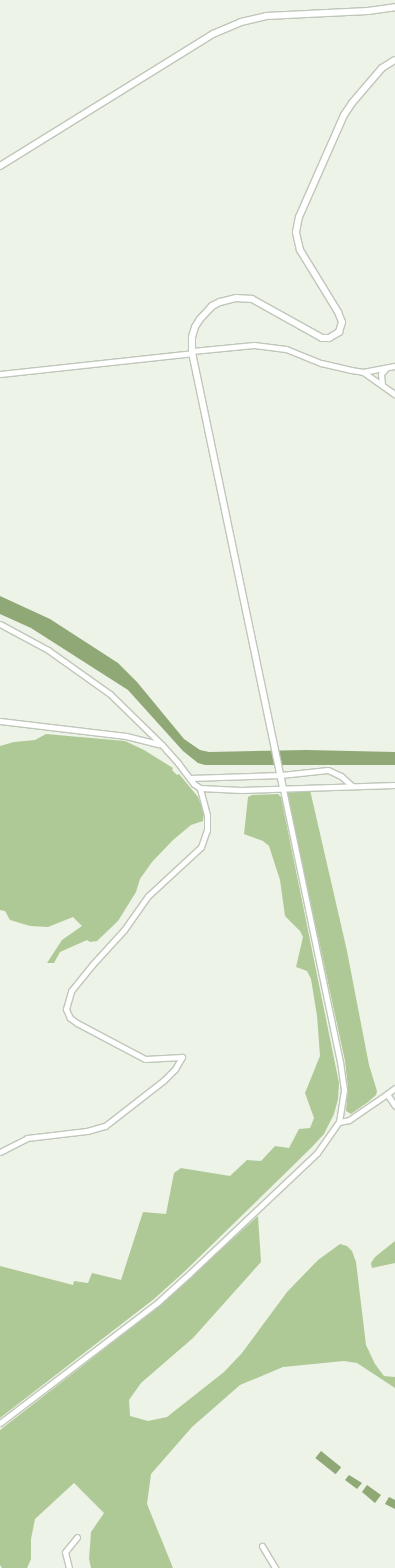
<!DOCTYPE html>
<html>
<head>
<meta charset="utf-8">
<style>
  body { margin:0 }
  #map { position:relative; width:395px; height:1568px; overflow:hidden; background:#edf3e7; font-family:"Exo 2",sans-serif }
  div>[style] { position:absolute }
  [style*='--x'] { left:calc(var(--x)*1px); top:calc(var(--y)*1px); width:calc(var(--w)*1px); rotate:calc(var(--a)*1deg) }
  .forest>* { inset:0; background:#afc996 }
  .water>* { inset:0; background:#8fa876; transform-origin:0 0 }
  .roads { filter:drop-shadow(1px 0 #bfc6ba) drop-shadow(-1px 0 #bfc6ba) drop-shadow(0 1px #bfc6ba) drop-shadow(0 -1px #bfc6ba) }
  .minor>* { height:5px; margin:-2.5px; padding:0 2.5px; transform-origin:2.5px; border-radius:2.5px; background:#fff }
  .tertiary>* { height:6px; margin:-3px; padding:0 3px; transform-origin:3px; border-radius:3px; background:#fff }
  span { translate:-50% -50%; white-space:nowrap; text-align:center; line-height:1.15; -webkit-text-stroke:3.5px #fff; paint-order:stroke }
</style>
</head>
<body>
<div id="map">
  <div class="forest">
    <i style="clip-path:polygon(46px 734px,125px 741px,144px 750px,173px 768px,172px 770px,177px 775px,179px 774px,198px 797px,204px 812px,203px 821px,191px 825px,173px 840px,152px 862px,140px 879px,136px 892px,118px 921px,97px 941px,90px 942px,87px 940px,60px 952px,54px 963px,47px 963px,62px 940px,82px 926px,73px 917px,48px 927px,30px 926px,10px 920px,5px 911px,0 910px,0 746px,14px 742px,35px 740px)"></i>
    <i style="clip-path:polygon(310px 790px,347px 951px,369px 1065px,377px 1091px,376px 1095px,368px 1102px,351px 1114px,346px 1111px,348px 1088px,345px 1061px,287px 793px)"></i>
    <i style="clip-path:polygon(278px 794px,281px 797px,339px 1083px,338px 1099px,334px 1114px,324px 1134px,312px 1147px,184px 1272px,154px 1299px,0 1418px,0 1266px,73px 1285px,74px 1281px,88px 1283px,92px 1273px,121px 1280px,143px 1212px,166px 1214px,174px 1173px,181px 1168px,230px 1176px,247px 1160px,261px 1161px,275px 1146px,289px 1148px,299px 1129px,310px 1128px,314px 1118px,305px 1093px,320px 1056px,317px 1016px,311px 979px,307px 971px,296px 967px,303px 937px,300px 931px,285px 916px,280px 880px,269px 846px,263px 841px,244px 834px,248px 797px,252px 795px)"></i>
    <i style="clip-path:polygon(258px 1216px,261px 1262px,193px 1338px,141px 1383px,129px 1400px,130px 1416px,148px 1421px,167px 1417px,224px 1372px,242px 1353px,287px 1292px,318px 1260px,340px 1244px,347px 1246px,352px 1251px,356px 1262px,366px 1345px,375px 1364px,384px 1376px,395px 1377px,395px 1388px,357px 1363px,344px 1361px,283px 1367px,240px 1385px,192px 1427px,151px 1474px,147px 1504px,173px 1568px,91px 1568px,89px 1559px,91px 1532px,104px 1513px,74px 1483px,35px 1519px,31px 1539px,31px 1559px,27px 1568px,2px 1568px,0 1565px,0 1430px,153px 1311px)"></i>
    <i style="clip-path:polygon(395px 1241px,395px 1263px,372px 1268px,371px 1263px,375px 1257px)"></i>
  </div>
  <div class="water">
    <i style="clip-path:polygon(0 596px,50px 619px,118px 663px,137px 682px,184px 739px,200px 750px,209px 752px,306px 750px,395px 752px,395px 765px,205px 765px,198px 763px,183px 751px,128px 690px,31px 628px,0 614px)"></i>
    <i style="left:321px;top:1451px;width:26px;height:9px;rotate:39deg"></i>
    <i style="clip-path:polygon(349px 1475px,362px 1483px,357px 1489px,345px 1480px)"></i>
    <i style="clip-path:polygon(367px 1485px,381px 1495px,375px 1503px,362px 1492px)"></i>
    <i style="clip-path:polygon(389px 1497px,395px 1500px,395px 1509px,385px 1504px)"></i>
  </div>
  <div class="roads">
    <div class="minor">
      <i style="--x:192;--y:351;--w:62;--a:-5.5"></i>
      <i style="--x:254;--y:345;--w:32;--a:7"></i>
      <i style="--x:286;--y:349;--w:38;--a:22"></i>
      <i style="--x:321;--y:363;--w:31;--a:13"></i>
      <i style="--x:351;--y:370;--w:12;--a:9"></i>
      <i style="--x:363;--y:372;--w:33;--a:-11"></i>
      <i style="--x:363;--y:372;--w:39;--a:35"></i>
      <i style="--x:0;--y:374;--w:193;--a:-6.2"></i>
      <i style="--x:382;--y:384;--w:10;--a:-96"></i>
      <i style="--x:381;--y:374;--w:8;--a:-50"></i>
      <i style="--x:0;--y:624;--w:55;--a:28.4"></i>
      <i style="--x:48;--y:650;--w:76;--a:35.4"></i>
      <i style="--x:110;--y:694;--w:73;--a:44.4"></i>
      <i style="--x:162;--y:745;--w:24;--a:48"></i>
      <i style="--x:178;--y:763;--w:26;--a:53"></i>
      <i style="--x:194;--y:784;--w:7;--a:34"></i>
      <i style="--x:200;--y:788;--w:41;--a:2.8"></i>
      <i style="--x:241;--y:790;--w:154;--a:-1.9"></i>
      <i style="--x:0;--y:721;--w:127;--a:6.8"></i>
      <i style="--x:126;--y:736;--w:34;--a:14"></i>
      <i style="--x:190;--y:778;--w:91;--a:-1.9"></i>
      <i style="--x:281;--y:775;--w:47;--a:-6.1"></i>
      <i style="--x:328;--y:770;--w:14;--a:25"></i>
      <i style="--x:341;--y:776;--w:15;--a:42"></i>
      <i style="--x:387;--y:1094;--w:10;--a:-37"></i>
      <i style="--x:339;--y:1122;--w:10;--a:-11"></i>
      <i style="--x:349;--y:1120;--w:46;--a:-34.4"></i>
      <i style="--x:387;--y:1094;--w:14;--a:56"></i>
      <i style="--x:0;--y:1152;--w:30;--a:-27"></i>
      <i style="--x:27;--y:1138;--w:60;--a:-6.7"></i>
      <i style="--x:87;--y:1131;--w:19;--a:-16"></i>
      <i style="--x:105;--y:1126;--w:75;--a:-37.9"></i>
      <i style="--x:164;--y:1080;--w:16;--a:-45"></i>
      <i style="--x:175;--y:1069;--w:14;--a:-60"></i>
      <i style="--x:182;--y:1057;--w:37;--a:177"></i>
      <i style="--x:145;--y:1059;--w:77;--a:-152.1"></i>
      <i style="--x:77;--y:1023;--w:9;--a:-144"></i>
      <i style="--x:70;--y:1018;--w:10;--a:-114"></i>
      <i style="--x:66;--y:1009;--w:19;--a:-74"></i>
      <i style="--x:71;--y:991;--w:33;--a:-51"></i>
      <i style="--x:92;--y:965;--w:47;--a:-47.6"></i>
      <i style="--x:124;--y:930;--w:42;--a:-54.8"></i>
      <i style="--x:148;--y:896;--w:72;--a:-42.8"></i>
      <i style="--x:201;--y:847;--w:18;--a:-71"></i>
      <i style="--x:207;--y:830;--w:15;--a:-90"></i>
      <i style="--x:207;--y:815;--w:28;--a:-105"></i>
      <i style="--x:0;--y:1423;--w:199;--a:-37.4"></i>
      <i style="--x:158;--y:1302;--w:42;--a:-42.1"></i>
      <i style="--x:189;--y:1274;--w:176;--a:-43.4"></i>
      <i style="--x:317;--y:1153;--w:38;--a:-55"></i>
      <i style="--x:339;--y:1122;--w:32;--a:-81"></i>
      <i style="--x:344;--y:1090;--w:28;--a:-98"></i>
      <i style="--x:340;--y:1062;--w:280;--a:-101.8"></i>
      <i style="--x:262;--y:1546;--w:26;--a:59"></i>
      <i style="--x:69;--y:1568;--w:16;--a:-104"></i>
      <i style="--x:65;--y:1552;--w:19;--a:-51"></i>
    </div>
    <div class="tertiary">
      <i style="--x:0;--y:166;--w:251;--a:-31.8"></i>
      <i style="--x:213;--y:34;--w:30;--a:-23"></i>
      <i style="--x:241;--y:22;--w:26;--a:-13"></i>
      <i style="--x:266;--y:16;--w:102;--a:-2.8"></i>
      <i style="--x:368;--y:11;--w:27;--a:-8"></i>
      <i style="--x:283;--y:788;--w:444;--a:-101.8"></i>
      <i style="--x:192;--y:353;--w:16;--a:-90"></i>
      <i style="--x:192;--y:337;--w:10;--a:-73"></i>
      <i style="--x:195;--y:327;--w:9;--a:-58"></i>
      <i style="--x:200;--y:319;--w:18;--a:-47"></i>
      <i style="--x:212;--y:306;--w:9;--a:-27"></i>
      <i style="--x:220;--y:302;--w:16;--a:-14"></i>
      <i style="--x:236;--y:298;--w:16;--a:4"></i>
      <i style="--x:252;--y:299;--w:80;--a:29.1"></i>
      <i style="--x:322;--y:338;--w:7;--a:0"></i>
      <i style="--x:329;--y:338;--w:12;--a:-31"></i>
      <i style="--x:339;--y:332;--w:10;--a:-73"></i>
      <i style="--x:342;--y:322;--w:11;--a:-112"></i>
      <i style="--x:338;--y:312;--w:73;--a:-121.5"></i>
      <i style="--x:300;--y:250;--w:18;--a:-103"></i>
      <i style="--x:296;--y:232;--w:15;--a:-79"></i>
      <i style="--x:299;--y:217;--w:111;--a:-66.2"></i>
      <i style="--x:344;--y:115;--w:14;--a:-56"></i>
      <i style="--x:352;--y:103;--w:46;--a:-49.4"></i>
      <i style="--x:382;--y:68;--w:15;--a:-32"></i>
    </div>
  </div>
</div>
</body>
</html>
